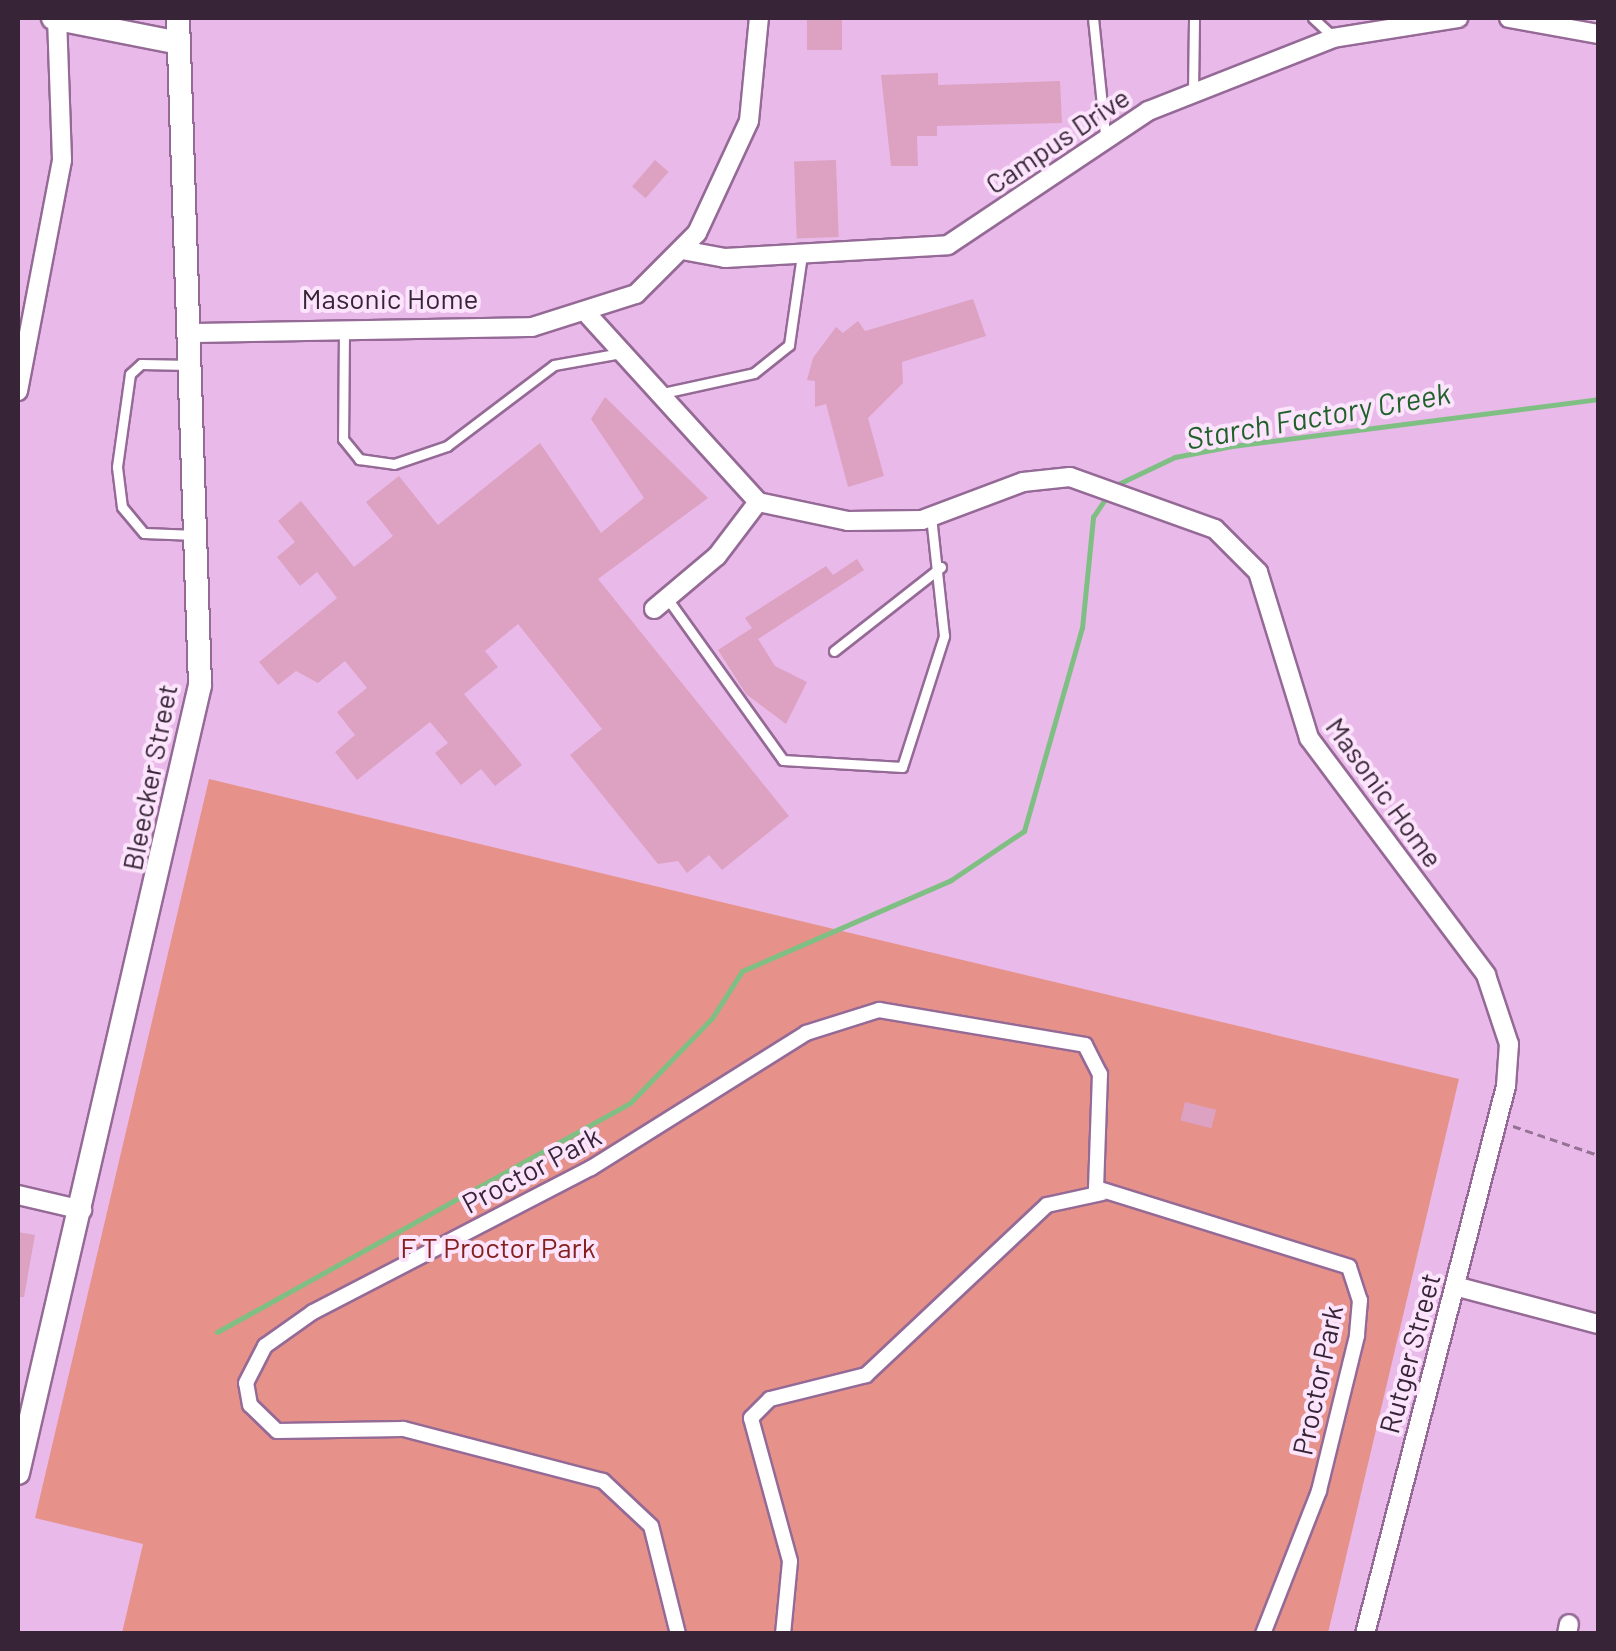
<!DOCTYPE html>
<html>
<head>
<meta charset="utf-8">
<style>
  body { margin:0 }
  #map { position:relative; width:1616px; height:1651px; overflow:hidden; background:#e9bae9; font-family:Barlow,sans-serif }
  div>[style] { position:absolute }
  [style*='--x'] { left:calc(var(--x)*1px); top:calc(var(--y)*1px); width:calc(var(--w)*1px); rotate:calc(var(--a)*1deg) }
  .green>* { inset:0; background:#e6928a }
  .stream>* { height:5px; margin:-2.5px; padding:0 2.5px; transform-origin:2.5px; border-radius:2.5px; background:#7fbf84 }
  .building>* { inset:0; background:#dda1c1; transform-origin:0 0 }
  .path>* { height:2.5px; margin-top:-1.25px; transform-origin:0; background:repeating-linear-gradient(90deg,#947394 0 8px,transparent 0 13px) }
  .roads { filter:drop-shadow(2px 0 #956a96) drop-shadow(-2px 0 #956a96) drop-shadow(0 2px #956a96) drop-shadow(0 -2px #956a96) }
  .service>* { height:9px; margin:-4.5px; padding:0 4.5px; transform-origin:4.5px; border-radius:4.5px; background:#fff }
  .pedestrian>* { height:14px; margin:-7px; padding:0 7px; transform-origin:7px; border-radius:7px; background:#fff }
  .minor>* { height:18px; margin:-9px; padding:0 9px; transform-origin:9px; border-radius:9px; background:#fff }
  .tertiary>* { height:22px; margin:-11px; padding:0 11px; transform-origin:11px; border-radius:11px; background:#fff }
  span { translate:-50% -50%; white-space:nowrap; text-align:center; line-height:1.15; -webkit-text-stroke:8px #fce4fc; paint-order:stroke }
  .street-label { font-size:28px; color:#372537 }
  .park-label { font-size:28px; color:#86201f }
  .water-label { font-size:30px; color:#20612a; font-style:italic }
  .frame { position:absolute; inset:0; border:20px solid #372537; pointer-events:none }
</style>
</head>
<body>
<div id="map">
  <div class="green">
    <i style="clip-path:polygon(209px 779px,1459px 1079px,1328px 1633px,122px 1633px,143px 1544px,35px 1518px)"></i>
  </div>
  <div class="stream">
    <i style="--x:1114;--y:486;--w:68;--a:-25.4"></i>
    <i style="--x:1175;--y:457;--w:58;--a:-10.9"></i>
    <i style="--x:1232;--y:446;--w:369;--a:-7.3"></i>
    <i style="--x:217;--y:1332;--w:472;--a:-29"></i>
    <i style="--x:630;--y:1103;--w:118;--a:-46"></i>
    <i style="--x:712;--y:1018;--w:56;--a:-57.4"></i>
    <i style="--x:742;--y:971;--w:228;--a:-23.5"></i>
    <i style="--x:951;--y:880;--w:88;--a:-33.9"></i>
    <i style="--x:1024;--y:831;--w:211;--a:-74.1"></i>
    <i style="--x:1082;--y:628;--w:112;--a:-84.3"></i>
    <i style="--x:1093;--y:517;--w:27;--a:-56"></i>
  </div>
  <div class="building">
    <i style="left:807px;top:18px;width:35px;height:32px"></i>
    <i style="clip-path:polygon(938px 73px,938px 85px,1060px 81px,1062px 123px,937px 126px,937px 136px,917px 136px,918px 166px,891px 166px,881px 75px)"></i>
    <i style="left:655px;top:160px;width:18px;height:35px;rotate:41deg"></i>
    <i style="left:836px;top:160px;width:77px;height:42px;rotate:88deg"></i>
    <i style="clip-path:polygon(973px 299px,986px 336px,902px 362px,903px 383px,868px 418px,884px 476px,848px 487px,826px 404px,815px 407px,815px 381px,807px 380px,813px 358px,836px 327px,843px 333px,858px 321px,865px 331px)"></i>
    <i style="clip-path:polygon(605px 397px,708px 498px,598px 579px,789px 816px,722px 870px,709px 855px,687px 873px,678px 861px,658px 864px,570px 755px,602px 729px,518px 624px,485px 651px,498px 667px,464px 694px,522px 765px,495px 786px,481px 769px,461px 785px,435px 753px,448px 743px,430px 722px,357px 780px,335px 752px,355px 735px,337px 712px,367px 688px,345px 661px,318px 683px,296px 671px,278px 685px,259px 662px,337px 598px,317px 572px,300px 586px,277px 557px,295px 542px,278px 521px,301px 501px,354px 567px,393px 536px,366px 502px,399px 476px,438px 525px,540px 443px,601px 533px,644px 498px,591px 419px)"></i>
    <i style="clip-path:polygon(857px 559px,864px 570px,758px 639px,775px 666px,807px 682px,786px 724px,746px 694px,718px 650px,752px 628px,745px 618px,826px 566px,833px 575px)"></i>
    <i style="left:1185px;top:1102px;width:32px;height:19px;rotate:14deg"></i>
    <i style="clip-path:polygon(18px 1232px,35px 1235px,24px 1297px,18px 1297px)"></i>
  </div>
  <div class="path">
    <i style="--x:1513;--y:1126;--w:90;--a:18.8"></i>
  </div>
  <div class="roads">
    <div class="service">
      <i style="--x:1093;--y:18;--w:117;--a:84.1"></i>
      <i style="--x:1313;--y:18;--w:26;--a:43"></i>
      <i style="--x:1193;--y:92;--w:74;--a:-89.2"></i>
      <i style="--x:344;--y:331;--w:108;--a:90.5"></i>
      <i style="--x:343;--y:439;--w:26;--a:51"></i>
      <i style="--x:359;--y:459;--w:35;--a:8"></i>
      <i style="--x:394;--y:464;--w:56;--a:-18.8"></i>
      <i style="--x:447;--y:446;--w:134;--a:-37.1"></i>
      <i style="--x:554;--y:365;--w:68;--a:-10.2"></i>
      <i style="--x:190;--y:365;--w:49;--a:-178.8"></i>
      <i style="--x:141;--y:364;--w:15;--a:138"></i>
      <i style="--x:130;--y:374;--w:94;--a:98"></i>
      <i style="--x:117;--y:467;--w:40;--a:82.9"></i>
      <i style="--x:122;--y:507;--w:34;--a:50"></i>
      <i style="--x:144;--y:533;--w:52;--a:2.2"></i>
      <i style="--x:663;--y:393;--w:93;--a:-12.4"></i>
      <i style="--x:754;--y:373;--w:45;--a:-38.7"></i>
      <i style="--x:789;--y:345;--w:91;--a:-81.8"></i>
      <i style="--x:667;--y:598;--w:199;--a:54.4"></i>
      <i style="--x:783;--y:760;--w:119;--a:3.4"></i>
      <i style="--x:902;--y:767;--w:138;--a:-72.2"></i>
      <i style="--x:944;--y:636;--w:120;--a:-96.2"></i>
      <i style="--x:834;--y:651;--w:136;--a:-38.1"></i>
    </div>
    <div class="pedestrian">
      <i style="--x:678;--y:1634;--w:111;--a:-104"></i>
      <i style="--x:651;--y:1526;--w:66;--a:-136.8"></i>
      <i style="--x:603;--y:1481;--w:207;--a:-165.4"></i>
      <i style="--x:403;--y:1429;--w:126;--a:179.1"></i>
      <i style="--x:277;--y:1431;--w:37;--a:-136"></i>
      <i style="--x:250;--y:1405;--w:22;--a:-100"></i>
      <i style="--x:246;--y:1383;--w:42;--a:-62.8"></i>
      <i style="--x:265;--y:1346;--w:59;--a:-35.3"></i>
      <i style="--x:313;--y:1312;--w:313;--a:-27.4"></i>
      <i style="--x:591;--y:1168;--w:254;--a:-32.1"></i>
      <i style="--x:806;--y:1033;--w:77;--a:-17.5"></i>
      <i style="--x:879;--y:1010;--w:209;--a:9.6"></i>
      <i style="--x:1085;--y:1045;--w:33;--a:63"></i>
      <i style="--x:1100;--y:1074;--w:114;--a:92"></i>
      <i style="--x:1096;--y:1188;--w:265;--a:17.3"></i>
      <i style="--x:1349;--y:1267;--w:35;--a:72"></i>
      <i style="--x:1360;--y:1300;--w:36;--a:95"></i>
      <i style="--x:1357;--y:1336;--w:160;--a:103.8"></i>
      <i style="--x:1319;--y:1491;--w:154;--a:111.4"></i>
      <i style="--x:783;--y:1634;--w:73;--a:-84.5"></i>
      <i style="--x:790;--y:1561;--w:148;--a:-105.3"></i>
      <i style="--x:751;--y:1418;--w:27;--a:-45"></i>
      <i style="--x:770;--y:1399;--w:99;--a:-14"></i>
      <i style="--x:866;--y:1375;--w:248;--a:-43.2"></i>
      <i style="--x:1047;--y:1205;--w:56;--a:-12.3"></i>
    </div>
    <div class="minor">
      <i style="--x:1509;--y:18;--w:90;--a:10.2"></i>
      <i style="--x:682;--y:250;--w:44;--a:10.5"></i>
      <i style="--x:725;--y:258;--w:223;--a:-3.3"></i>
      <i style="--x:948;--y:245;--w:241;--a:-33.8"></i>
      <i style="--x:1148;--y:111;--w:199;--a:-21.5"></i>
      <i style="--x:1333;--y:38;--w:127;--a:-9.1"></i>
      <i style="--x:589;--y:316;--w:251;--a:47.7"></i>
      <i style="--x:758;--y:502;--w:92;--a:11.9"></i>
      <i style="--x:848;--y:521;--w:74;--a:-0.8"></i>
      <i style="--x:922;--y:520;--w:108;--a:-20.6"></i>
      <i style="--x:1023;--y:482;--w:47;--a:-6.1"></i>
      <i style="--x:1070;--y:477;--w:154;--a:19.7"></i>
      <i style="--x:1215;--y:529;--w:61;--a:45"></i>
      <i style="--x:1258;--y:572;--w:174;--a:72.9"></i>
      <i style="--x:1309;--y:738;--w:296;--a:53.2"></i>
      <i style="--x:1486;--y:975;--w:73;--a:71.6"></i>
      <i style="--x:1509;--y:1044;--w:42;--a:94.1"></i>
      <i style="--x:1506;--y:1086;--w:566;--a:104.43"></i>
      <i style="--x:190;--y:333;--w:342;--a:-1"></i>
      <i style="--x:532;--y:327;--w:109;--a:-17.6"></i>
      <i style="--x:636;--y:294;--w:86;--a:-45"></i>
      <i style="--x:697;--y:233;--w:123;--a:-65.1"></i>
      <i style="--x:749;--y:121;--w:103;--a:-84.5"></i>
      <i style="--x:18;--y:391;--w:235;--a:-79.2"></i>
      <i style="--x:62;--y:160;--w:142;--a:-92"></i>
      <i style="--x:654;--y:609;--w:82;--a:-40.1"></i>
      <i style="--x:717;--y:556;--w:68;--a:-52.8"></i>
      <i style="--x:18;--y:1195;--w:66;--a:13.2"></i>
      <i style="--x:1455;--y:1286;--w:148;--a:14.9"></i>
      <i style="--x:1567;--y:1634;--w:10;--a:-79"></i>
    </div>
    <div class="tertiary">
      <i style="--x:53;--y:18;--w:128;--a:11.2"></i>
      <i style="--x:18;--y:1473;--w:809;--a:-76.99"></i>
      <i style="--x:200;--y:685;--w:667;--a:-91.89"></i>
    </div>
  </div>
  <div class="street-label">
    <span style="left:1057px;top:140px;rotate:-34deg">Campus Drive</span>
    <span style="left:390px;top:298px">Masonic Home</span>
    <span style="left:149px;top:777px;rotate:-79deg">Bleecker Street</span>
    <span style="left:1385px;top:792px;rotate:54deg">Masonic Home</span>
    <span style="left:531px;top:1169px;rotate:-28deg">Proctor Park</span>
    <span style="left:1409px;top:1353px;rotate:-75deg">Rutger Street</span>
    <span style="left:1317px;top:1380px;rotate:-78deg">Proctor Park</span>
  </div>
  <div class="park-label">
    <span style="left:498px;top:1247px">F T Proctor Park</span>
  </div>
  <div class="water-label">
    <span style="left:1318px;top:415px;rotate:-10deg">Starch Factory Creek</span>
  </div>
  <div class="frame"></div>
</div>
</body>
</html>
